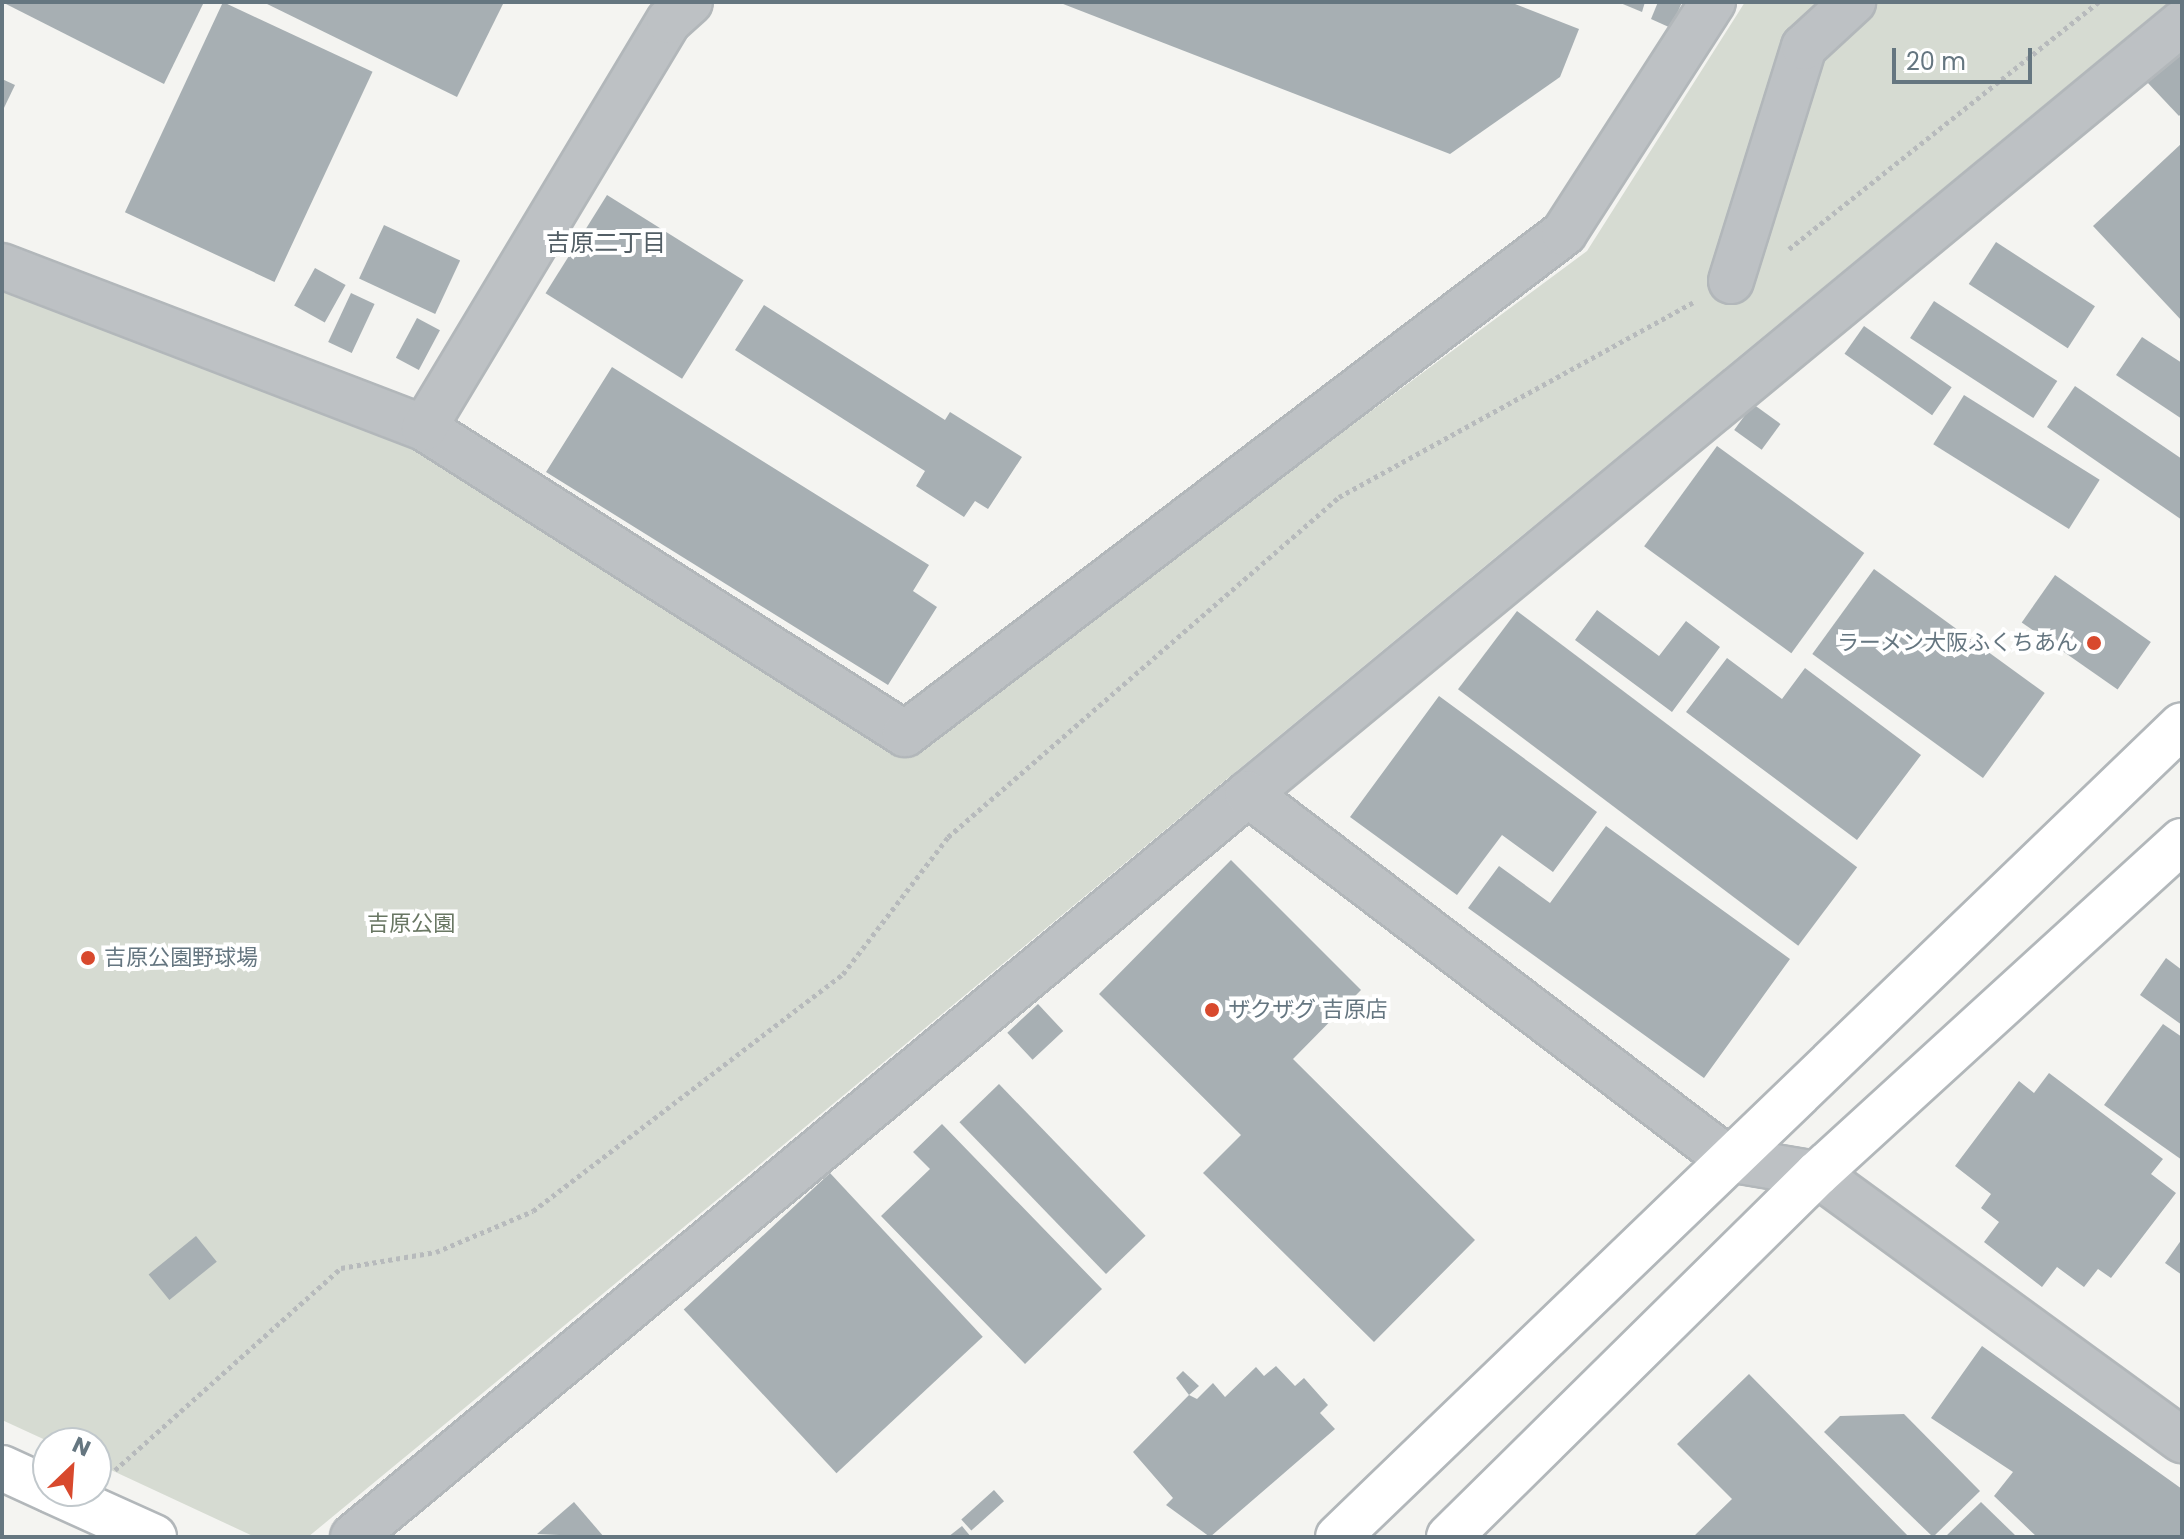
<!DOCTYPE html>
<html>
<head>
<meta charset="utf-8">
<style>
  body { margin:0 }
  #map { position:relative; width:2184px; height:1539px; overflow:hidden; background:#f4f4f1; font-family:Poppins,"Noto Sans JP",sans-serif }
  div>[style] { position:absolute }
  [style*='--x'] { left:calc(var(--x)*1px); top:calc(var(--y)*1px); width:calc(var(--w)*1px); rotate:calc(var(--a)*1deg) }
  .green>* { inset:0; background:#d6dbd2 }
  .building>* { inset:0; background:#a7afb3; transform-origin:0 0 }
  .path>* { height:5px; margin-top:-2.5px; transform-origin:0; background:repeating-linear-gradient(90deg,#b7babc 0 4px,transparent 0 8px) }
  .roads { filter:drop-shadow(2px 0 #b2b7ba) drop-shadow(-2px 0 #b2b7ba) drop-shadow(0 2px #b2b7ba) drop-shadow(0 -2px #b2b7ba) }
  .street>* { height:44px; margin:-22px; padding:0 22px; transform-origin:22px; border-radius:22px; background:#bdc1c4 }
  .secondary>* { height:44px; margin:-22px; padding:0 22px; transform-origin:22px; border-radius:22px; background:#fff }
  .dots>* { width:22px; height:22px; translate:-50% -50%; box-sizing:border-box; border:4px solid #fff; border-radius:50% }
  span { translate:-50% -50%; white-space:nowrap; text-align:center; line-height:1.15; -webkit-text-stroke:8px #fff; paint-order:stroke }
  .poi-label { font-size:22px; color:#657680 }
  .right { translate:-100% -50%; text-align:right }
  .left { translate:0 -50%; text-align:left }
  .park-label { font-size:22px; color:#697763 }
  .neighbourhood-label { font-size:24px; color:#525e65 }
  .frame { position:absolute; inset:0; border:4px solid #657680; pointer-events:none }
  .north { position:absolute; left:32px; top:1427px; width:80px; height:80px; box-sizing:border-box; background:#fff; border:2px solid #c1c8cc; border-radius:50%; rotate:25deg; font-size:22px; font-weight:700; line-height:32px; text-align:center; color:#657680 }
  .north::after { content:''; display:block; margin:auto; width:28px; height:36px; background:#d8492d; clip-path:polygon(50% 0,100% 100%,50% 72%,0 100%) }
  .scale { position:absolute; left:1892px; top:48px; width:140px; height:36px; box-sizing:border-box; border:4px solid #657680; border-top:0; padding-left:10px; font-size:24px; line-height:28px; white-space:nowrap; color:#657680; -webkit-text-stroke:6px #fff; paint-order:stroke }
</style>
</head>
<body>
<div id="map">
  <div class="green">
    <i style="clip-path:polygon(1745px 2px,2169px 2px,308px 1537px,255px 1537px,96px 1463px,96px 1443px,52px 1443px,2px 1420px,2px 287px,407px 440px,909px 753px,1587px 251px)"></i>
  </div>
  <div class="building">
    <i style="clip-path:polygon(2px 2px,204px 2px,164px 84px)"></i>
    <i style="left:223px;top:2px;width:165px;height:232px;rotate:25deg"></i>
    <i style="clip-path:polygon(263px 2px,504px 2px,457px 97px)"></i>
    <i style="clip-path:polygon(1058px 2px,1510px 2px,1579px 29px,1560px 77px,1450px 154px)"></i>
    <i style="clip-path:polygon(1618px 2px,1645px 2px,1642px 12px)"></i>
    <i style="clip-path:polygon(1658px 2px,1682px 2px,1671px 28px,1651px 19px)"></i>
    <i style="clip-path:polygon(2182px 49px,2182px 113px,2179px 116px,2147px 82px)"></i>
    <i style="clip-path:polygon(2px 79px,15px 85px,2px 112px)"></i>
    <i style="clip-path:polygon(2182px 143px,2182px 321px,2093px 226px)"></i>
    <i style="left:607px;top:195px;width:161px;height:116px;rotate:32deg"></i>
    <i style="left:384px;top:225px;width:84px;height:59px;rotate:25deg"></i>
    <i style="left:1996px;top:242px;width:118px;height:50px;rotate:33deg"></i>
    <i style="left:315px;top:268px;width:35px;height:43px;rotate:29deg"></i>
    <i style="left:351px;top:293px;width:26px;height:54px;rotate:25deg"></i>
    <i style="left:1934px;top:301px;width:147px;height:44px;rotate:33deg"></i>
    <i style="clip-path:polygon(764px 305px,945px 420px,950px 412px,1022px 457px,988px 509px,975px 501px,964px 517px,916px 486px,925px 471px,735px 350px)"></i>
    <i style="left:417px;top:318px;width:26px;height:45px;rotate:28deg"></i>
    <i style="left:1864px;top:326px;width:107px;height:34px;rotate:35deg"></i>
    <i style="clip-path:polygon(2142px 337px,2182px 363px,2182px 419px,2116px 375px)"></i>
    <i style="clip-path:polygon(612px 367px,929px 565px,913px 591px,937px 607px,888px 685px,546px 472px)"></i>
    <i style="clip-path:polygon(2075px 386px,2182px 459px,2182px 520px,2047px 427px)"></i>
    <i style="left:1964px;top:395px;width:160px;height:58px;rotate:32deg"></i>
    <i style="left:1753px;top:404px;width:34px;height:32px;rotate:36deg"></i>
    <i style="left:1717px;top:446px;width:182px;height:124px;rotate:36deg"></i>
    <i style="left:1874px;top:569px;width:211px;height:105px;rotate:36deg"></i>
    <i style="left:2055px;top:575px;width:117px;height:58px;rotate:35deg"></i>
    <i style="clip-path:polygon(1597px 610px,1659px 656px,1686px 621px,1720px 647px,1672px 712px,1575px 640px)"></i>
    <i style="left:1517px;top:611px;width:426px;height:98px;rotate:37deg"></i>
    <i style="clip-path:polygon(1727px 658px,1782px 699px,1805px 668px,1921px 755px,1857px 840px,1686px 712px)"></i>
    <i style="clip-path:polygon(1439px 696px,1597px 812px,1553px 872px,1502px 835px,1457px 895px,1350px 817px)"></i>
    <i style="clip-path:polygon(1606px 826px,1790px 959px,1704px 1078px,1468px 908px,1499px 866px,1550px 903px)"></i>
    <i style="clip-path:polygon(1231px 860px,1361px 990px,1293px 1059px,1475px 1240px,1374px 1342px,1203px 1173px,1241px 1135px,1099px 994px)"></i>
    <i style="clip-path:polygon(2166px 958px,2182px 970px,2182px 1025px,2140px 995px)"></i>
    <i style="left:1038px;top:1004px;width:37px;height:42px;rotate:47deg"></i>
    <i style="clip-path:polygon(2163px 1024px,2182px 1037px,2182px 1160px,2104px 1105px)"></i>
    <i style="clip-path:polygon(2049px 1073px,2163px 1159px,2151px 1174px,2176px 1193px,2111px 1278px,2098px 1269px,2084px 1287px,2057px 1267px,2042px 1287px,1984px 1242px,1999px 1222px,1981px 1208px,1991px 1194px,1955px 1166px,2019px 1081px,2034px 1093px)"></i>
    <i style="left:999px;top:1084px;width:211px;height:55px;rotate:46deg"></i>
    <i style="clip-path:polygon(942px 1124px,1102px 1289px,1025px 1364px,881px 1216px,930px 1169px,913px 1152px)"></i>
    <i style="left:830px;top:1173px;width:224px;height:200px;rotate:47deg"></i>
    <i style="left:196px;top:1236px;width:33px;height:61px;rotate:51deg"></i>
    <i style="clip-path:polygon(2182px 1239px,2182px 1275px,2165px 1263px)"></i>
    <i style="clip-path:polygon(1982px 1346px,2182px 1489px,2182px 1537px,2037px 1537px,1994px 1496px,2013px 1472px,1931px 1418px)"></i>
    <i style="clip-path:polygon(1276px 1366px,1295px 1386px,1304px 1378px,1328px 1405px,1320px 1413px,1335px 1429px,1210px 1537px,1166px 1505px,1173px 1498px,1133px 1452px,1189px 1395px,1197px 1399px,1213px 1383px,1225px 1397px,1256px 1367px,1264px 1376px)"></i>
    <i style="clip-path:polygon(1183px 1371px,1199px 1386px,1189px 1395px,1176px 1378px)"></i>
    <i style="clip-path:polygon(1749px 1374px,1909px 1537px,1693px 1537px,1732px 1499px,1677px 1444px)"></i>
    <i style="clip-path:polygon(1904px 1414px,1980px 1491px,1933px 1537px,1824px 1432px,1840px 1416px)"></i>
    <i style="left:994px;top:1490px;width:15px;height:44px;rotate:48deg"></i>
    <i style="clip-path:polygon(574px 1502px,604px 1537px,537px 1534px)"></i>
    <i style="clip-path:polygon(1981px 1502px,2017px 1537px,1945px 1537px)"></i>
    <i style="clip-path:polygon(962px 1526px,971px 1537px,948px 1537px)"></i>
  </div>
  <div class="path">
    <i style="--x:1789;--y:249;--w:396;--a:-38.6"></i>
    <i style="--x:115;--y:1470;--w:303;--a:-41.8"></i>
    <i style="--x:341;--y:1268;--w:96;--a:-9.6"></i>
    <i style="--x:436;--y:1252;--w:105;--a:-22.9"></i>
    <i style="--x:533;--y:1211;--w:390;--a:-37.4"></i>
    <i style="--x:843;--y:974;--w:173;--a:-52.5"></i>
    <i style="--x:948;--y:837;--w:518;--a:-41.01"></i>
    <i style="--x:1339;--y:497;--w:404;--a:-28.8"></i>
  </div>
  <div class="roads">
    <div class="street">
      <i style="--x:2;--y:266;--w:452;--a:21"></i>
      <i style="--x:424;--y:428;--w:570;--a:32.46"></i>
      <i style="--x:905;--y:734;--w:828;--a:-37.24"></i>
      <i style="--x:1564;--y:233;--w:275;--a:-57.2"></i>
      <i style="--x:1731;--y:281;--w:245;--a:-72.7"></i>
      <i style="--x:1804;--y:47;--w:67;--a:-42.6"></i>
      <i style="--x:424;--y:428;--w:475;--a:-59"></i>
      <i style="--x:669;--y:21;--w:28;--a:-42"></i>
      <i style="--x:1248;--y:794;--w:1211;--a:-39.54"></i>
      <i style="--x:353;--y:1537;--w:1163;--a:-39.7"></i>
      <i style="--x:1248;--y:794;--w:603;--a:37.25"></i>
      <i style="--x:1728;--y:1159;--w:90;--a:9.6"></i>
      <i style="--x:1817;--y:1174;--w:452;--a:36.1"></i>
    </div>
    <div class="secondary">
      <i style="--x:2;--y:1468;--w:51;--a:24.5"></i>
      <i style="--x:52;--y:1491;--w:112;--a:24.3"></i>
      <i style="--x:1338;--y:1537;--w:1171;--a:-43.89"></i>
      <i style="--x:1449;--y:1537;--w:517;--a:-44.61"></i>
      <i style="--x:1817;--y:1174;--w:494;--a:-42.4"></i>
    </div>
  </div>
  <div class="dots">
    <i style="left:2094px;top:643px;background:#d8492d"></i>
    <i style="left:88px;top:958px;background:#d8492d"></i>
    <i style="left:1212px;top:1010px;background:#d8492d"></i>
  </div>
  <div class="poi-label">
    <span class="right" style="left:2078px;top:643px">ラーメン大阪ふくちあん</span>
    <span class="left" style="left:104px;top:958px">吉原公園野球場</span>
    <span class="left" style="left:1228px;top:1010px">ザクザグ 吉原店</span>
  </div>
  <div class="park-label">
    <span style="left:411px;top:924px">吉原公園</span>
  </div>
  <div class="neighbourhood-label">
    <span style="left:606px;top:243px">吉原二丁目</span>
  </div>
  <div class="frame"></div>
  <div class="north">N</div>
  <div class="scale">20 m</div>
</div>
</body>
</html>
